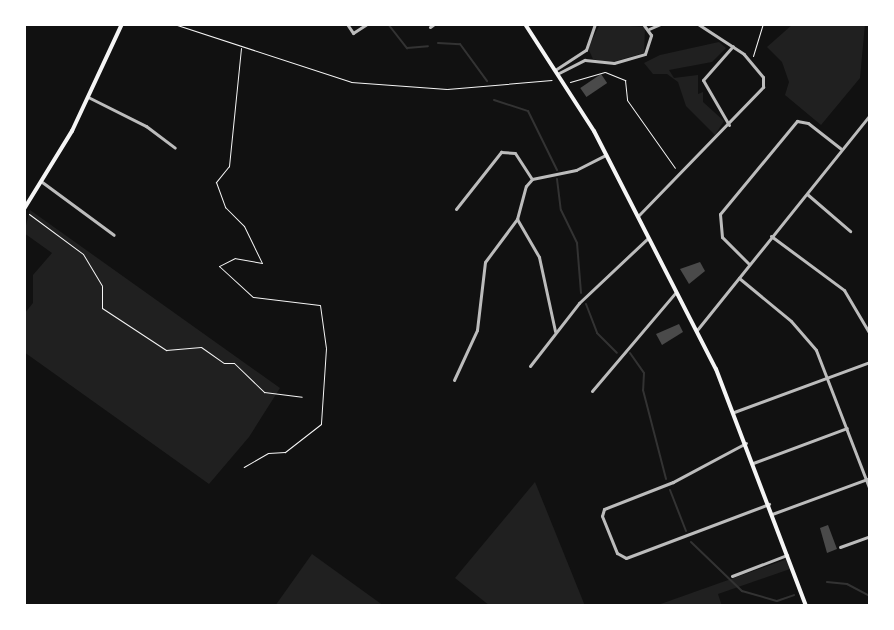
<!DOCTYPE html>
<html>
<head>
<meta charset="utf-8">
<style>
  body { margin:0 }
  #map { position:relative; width:894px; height:630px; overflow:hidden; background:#111; font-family:"Roboto Serif",serif }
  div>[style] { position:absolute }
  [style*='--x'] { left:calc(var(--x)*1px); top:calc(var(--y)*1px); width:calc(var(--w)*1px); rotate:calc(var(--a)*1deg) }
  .green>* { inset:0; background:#202020 }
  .stream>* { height:2px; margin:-1px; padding:0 1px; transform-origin:1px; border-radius:1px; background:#333 }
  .building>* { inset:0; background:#4a4a4a; transform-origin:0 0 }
  .path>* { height:1px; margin:-0.5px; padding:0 0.5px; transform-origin:0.5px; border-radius:0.5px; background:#f5f5f5 }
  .minor>* { height:3px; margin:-1.5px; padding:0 1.5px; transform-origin:1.5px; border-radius:1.5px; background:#bcbcbc }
  .secondary>* { height:4px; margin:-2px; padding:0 2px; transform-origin:2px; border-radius:2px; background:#f5f5f5 }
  span { translate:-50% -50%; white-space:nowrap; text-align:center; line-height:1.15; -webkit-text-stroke:8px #fff; paint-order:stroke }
  .frame { position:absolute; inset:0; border:26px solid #fff; pointer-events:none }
</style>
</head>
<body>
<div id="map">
  <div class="green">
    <i style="clip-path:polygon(600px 24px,645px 27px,644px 53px,609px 63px,593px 59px,588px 48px)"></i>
    <i style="clip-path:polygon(793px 24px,865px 24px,860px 78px,821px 125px,785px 95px,789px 82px,782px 62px,767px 47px)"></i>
    <i style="clip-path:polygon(719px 42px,726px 48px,712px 62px,669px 70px,674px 78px,698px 75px,698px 94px,703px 92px,703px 102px,724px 121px,715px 135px,686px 106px,678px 82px,667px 74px,653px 74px,644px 63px,660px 55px)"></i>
    <i style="clip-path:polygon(30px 210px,280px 388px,249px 437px,209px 484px,24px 352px,24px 314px,33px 303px,33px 275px,52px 253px,24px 233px)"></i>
    <i style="clip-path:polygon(535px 482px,585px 606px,490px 606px,455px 578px)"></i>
    <i style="clip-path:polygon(312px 554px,384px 606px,275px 606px)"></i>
    <i style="clip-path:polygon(787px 559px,790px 569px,718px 594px,722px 606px,655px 606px)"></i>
  </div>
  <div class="stream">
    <i style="--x:388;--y:24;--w:31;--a:52"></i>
    <i style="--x:407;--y:48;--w:21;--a:-5"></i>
    <i style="--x:438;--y:43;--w:22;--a:3"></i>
    <i style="--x:460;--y:44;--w:46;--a:53.9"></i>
    <i style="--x:494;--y:100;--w:36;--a:18"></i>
    <i style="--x:528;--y:111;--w:66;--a:63.8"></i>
    <i style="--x:557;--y:179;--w:31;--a:83"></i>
    <i style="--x:561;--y:210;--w:37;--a:64"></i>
    <i style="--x:577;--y:243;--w:50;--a:85.4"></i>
    <i style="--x:586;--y:304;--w:31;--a:69"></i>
    <i style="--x:597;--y:333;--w:28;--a:45"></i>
    <i style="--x:630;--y:353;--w:24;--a:55"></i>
    <i style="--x:644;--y:373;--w:17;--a:93"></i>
    <i style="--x:643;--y:390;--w:92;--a:75.5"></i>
    <i style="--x:670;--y:490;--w:44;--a:68.7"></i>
    <i style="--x:691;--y:542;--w:71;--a:43.9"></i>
    <i style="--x:742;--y:591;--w:36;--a:16"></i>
    <i style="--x:777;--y:601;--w:18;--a:-19"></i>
    <i style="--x:827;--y:582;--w:20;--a:6"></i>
    <i style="--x:847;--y:584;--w:26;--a:28"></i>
  </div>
  <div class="building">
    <i style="left:601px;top:74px;width:11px;height:25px;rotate:56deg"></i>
    <i style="clip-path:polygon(700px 262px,705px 271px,689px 284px,680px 269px)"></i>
    <i style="clip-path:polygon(679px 324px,683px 332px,662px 345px,656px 334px)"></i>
    <i style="clip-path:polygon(828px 525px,837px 549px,827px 553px,820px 528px)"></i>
  </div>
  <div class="path">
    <i style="--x:174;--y:24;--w:186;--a:18.1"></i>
    <i style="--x:351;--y:82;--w:96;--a:4.2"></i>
    <i style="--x:447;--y:89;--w:105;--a:-4.9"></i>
    <i style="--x:241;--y:48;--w:119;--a:95.8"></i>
    <i style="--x:229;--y:166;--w:21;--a:129"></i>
    <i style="--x:216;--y:182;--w:27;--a:70"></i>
    <i style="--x:225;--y:207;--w:27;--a:45"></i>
    <i style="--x:244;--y:226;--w:41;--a:64.1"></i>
    <i style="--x:262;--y:263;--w:27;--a:-170"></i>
    <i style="--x:235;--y:258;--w:18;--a:153"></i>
    <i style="--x:219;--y:266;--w:46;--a:42.4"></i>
    <i style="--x:253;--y:297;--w:67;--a:6.8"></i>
    <i style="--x:320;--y:305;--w:43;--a:82.1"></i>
    <i style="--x:326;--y:348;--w:76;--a:93.8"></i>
    <i style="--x:321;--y:424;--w:46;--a:142.1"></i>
    <i style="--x:285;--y:452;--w:17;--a:177"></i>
    <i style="--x:268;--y:453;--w:28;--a:150"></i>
    <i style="--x:753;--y:56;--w:34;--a:-73"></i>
    <i style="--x:570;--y:82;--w:36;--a:-16"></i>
    <i style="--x:605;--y:72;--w:22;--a:22"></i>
    <i style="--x:625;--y:80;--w:20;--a:84"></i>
    <i style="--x:627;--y:100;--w:83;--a:54.8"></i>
    <i style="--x:29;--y:214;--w:67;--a:36.5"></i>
    <i style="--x:83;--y:254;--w:37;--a:59"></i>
    <i style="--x:102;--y:286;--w:22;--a:90"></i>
    <i style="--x:102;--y:308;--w:77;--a:33.3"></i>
    <i style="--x:166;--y:350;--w:35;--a:-5"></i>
    <i style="--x:201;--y:347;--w:28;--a:35"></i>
    <i style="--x:224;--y:363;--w:10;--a:0"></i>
    <i style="--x:234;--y:363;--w:42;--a:44"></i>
    <i style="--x:264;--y:392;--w:38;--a:7"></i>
  </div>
  <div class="minor">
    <i style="--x:347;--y:24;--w:11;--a:56"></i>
    <i style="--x:353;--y:33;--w:17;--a:-33"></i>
    <i style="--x:430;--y:27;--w:5;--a:-37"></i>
    <i style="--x:649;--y:29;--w:12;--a:-24"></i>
    <i style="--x:555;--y:70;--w:37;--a:-33"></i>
    <i style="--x:586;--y:50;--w:28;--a:-71"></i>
    <i style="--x:557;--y:74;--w:31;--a:-27"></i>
    <i style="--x:585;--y:60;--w:29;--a:6"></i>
    <i style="--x:614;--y:63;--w:32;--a:-16"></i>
    <i style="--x:645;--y:54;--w:20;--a:-72"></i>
    <i style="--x:651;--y:35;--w:14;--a:-126"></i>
    <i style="--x:88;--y:97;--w:65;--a:26.6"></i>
    <i style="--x:146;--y:126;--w:36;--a:37"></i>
    <i style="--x:729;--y:125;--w:52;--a:-120"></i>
    <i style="--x:703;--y:80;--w:45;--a:-48.6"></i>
    <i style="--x:42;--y:182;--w:89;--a:36.4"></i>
    <i style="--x:807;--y:194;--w:57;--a:40.7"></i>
    <i style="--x:456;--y:209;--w:73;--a:-51.7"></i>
    <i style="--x:501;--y:152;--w:14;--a:4"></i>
    <i style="--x:515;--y:153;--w:31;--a:57"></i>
    <i style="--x:638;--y:216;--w:180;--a:-45.9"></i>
    <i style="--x:763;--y:87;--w:10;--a:-90"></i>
    <i style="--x:763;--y:77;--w:30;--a:-130"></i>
    <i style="--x:744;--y:54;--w:55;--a:-146.9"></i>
    <i style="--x:517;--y:219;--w:44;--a:59.9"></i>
    <i style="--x:539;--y:257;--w:76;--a:77.8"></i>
    <i style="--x:771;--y:236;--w:91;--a:36.5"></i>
    <i style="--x:844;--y:290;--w:51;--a:59.4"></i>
    <i style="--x:749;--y:264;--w:38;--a:-135"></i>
    <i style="--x:722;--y:237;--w:23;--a:-95"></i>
    <i style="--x:720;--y:214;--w:121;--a:-50.4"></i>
    <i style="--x:797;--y:121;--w:11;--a:10"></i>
    <i style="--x:808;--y:123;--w:41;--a:38"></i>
    <i style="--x:739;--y:278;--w:67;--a:39.6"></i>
    <i style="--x:791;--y:321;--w:38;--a:49"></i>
    <i style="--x:816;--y:350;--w:150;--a:68.9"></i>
    <i style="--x:697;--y:330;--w:276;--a:-51.2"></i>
    <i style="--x:530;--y:366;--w:80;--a:-52.1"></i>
    <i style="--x:579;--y:303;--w:95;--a:-43.3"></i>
    <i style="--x:454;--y:380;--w:55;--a:-65.3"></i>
    <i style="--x:477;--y:330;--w:68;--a:-83.3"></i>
    <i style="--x:485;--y:262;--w:54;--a:-53.3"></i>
    <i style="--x:517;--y:219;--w:34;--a:-75"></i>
    <i style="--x:526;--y:186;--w:9;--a:-49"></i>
    <i style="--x:532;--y:179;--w:45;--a:-11.6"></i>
    <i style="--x:576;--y:170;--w:34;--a:-27"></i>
    <i style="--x:592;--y:391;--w:130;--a:-49.7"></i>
    <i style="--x:734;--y:412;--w:145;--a:-20.2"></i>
    <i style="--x:746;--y:443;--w:83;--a:151.9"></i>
    <i style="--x:673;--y:482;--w:74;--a:158.6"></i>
    <i style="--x:604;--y:509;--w:7;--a:106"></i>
    <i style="--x:602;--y:516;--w:40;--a:68"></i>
    <i style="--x:617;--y:553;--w:10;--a:29"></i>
    <i style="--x:626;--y:558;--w:153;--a:-20.7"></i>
    <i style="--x:753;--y:463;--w:100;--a:-20.4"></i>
    <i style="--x:772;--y:514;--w:104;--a:-20.2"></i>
    <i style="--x:840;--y:547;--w:32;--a:-20"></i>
    <i style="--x:732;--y:576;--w:59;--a:-20.9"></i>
  </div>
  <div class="secondary">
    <i style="--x:525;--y:24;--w:127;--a:57.2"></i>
    <i style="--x:594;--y:131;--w:267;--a:62.9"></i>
    <i style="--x:716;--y:369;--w:254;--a:69.2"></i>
    <i style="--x:24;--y:209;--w:92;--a:-58.4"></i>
    <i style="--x:72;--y:131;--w:118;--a:-65"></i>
  </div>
  <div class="frame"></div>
</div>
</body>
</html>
